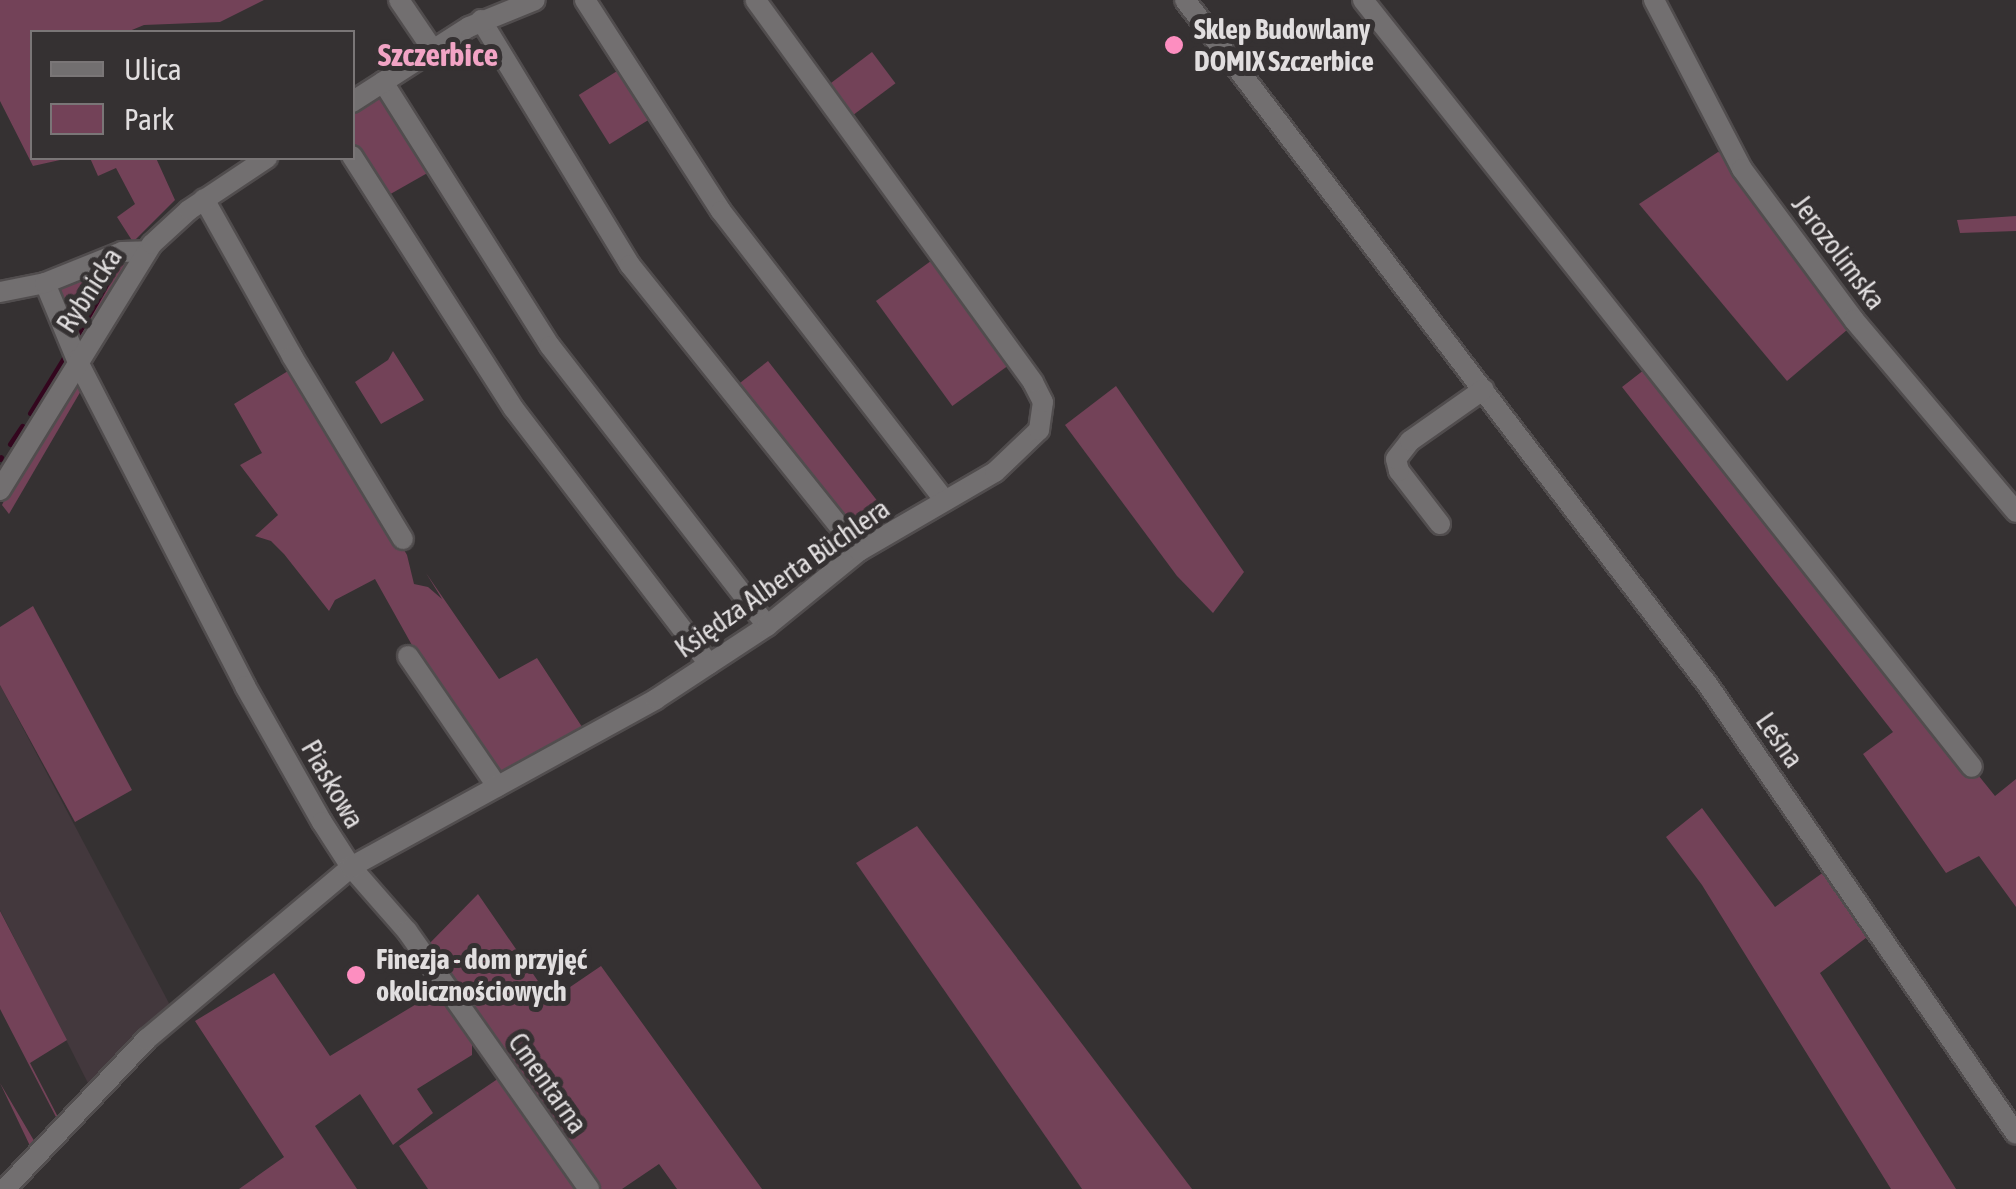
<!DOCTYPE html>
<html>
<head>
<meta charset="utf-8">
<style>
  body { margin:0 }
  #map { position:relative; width:2016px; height:1189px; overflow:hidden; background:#353132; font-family:"Asap Condensed",sans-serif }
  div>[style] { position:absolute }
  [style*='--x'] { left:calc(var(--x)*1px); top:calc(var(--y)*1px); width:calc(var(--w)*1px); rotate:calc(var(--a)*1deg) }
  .built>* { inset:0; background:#43383d }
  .green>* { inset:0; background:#734258; transform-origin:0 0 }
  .stream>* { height:5px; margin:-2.5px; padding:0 2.5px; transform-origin:2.5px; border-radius:2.5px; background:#33061e }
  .roads { filter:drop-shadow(2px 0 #514d4e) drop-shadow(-2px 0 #514d4e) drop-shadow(0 2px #514d4e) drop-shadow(0 -2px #514d4e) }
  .minor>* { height:20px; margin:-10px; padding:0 10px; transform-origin:10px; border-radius:10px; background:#726f70 }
  .dots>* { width:28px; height:28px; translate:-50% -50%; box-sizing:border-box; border:5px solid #353132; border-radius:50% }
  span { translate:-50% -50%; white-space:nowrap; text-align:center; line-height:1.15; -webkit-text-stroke:10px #353132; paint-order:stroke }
  .poi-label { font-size:28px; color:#e1dedf; font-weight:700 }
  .left { translate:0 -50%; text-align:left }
  .street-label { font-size:28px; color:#e1dedf }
  .quarter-label { font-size:32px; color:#f2a4c5; font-weight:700 }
  .legend { position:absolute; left:30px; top:30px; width:325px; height:130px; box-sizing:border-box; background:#353132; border:2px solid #7a7677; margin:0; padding:12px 18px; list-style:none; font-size:30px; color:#e1dedf }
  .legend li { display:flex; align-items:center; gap:20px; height:50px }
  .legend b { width:50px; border:2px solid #7a7677 }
</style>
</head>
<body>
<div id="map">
  <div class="built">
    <i style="clip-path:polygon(0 685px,171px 1007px,90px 1087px,0 910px)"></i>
  </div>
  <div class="green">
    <i style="clip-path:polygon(0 0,264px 0,220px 22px,144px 25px,127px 32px,32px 32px,32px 158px,69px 158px,33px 166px,0 101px)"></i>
    <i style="left:872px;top:52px;width:39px;height:58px;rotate:53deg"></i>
    <i style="left:622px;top:68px;width:58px;height:51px;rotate:58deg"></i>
    <i style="clip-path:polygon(384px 96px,431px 171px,387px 196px,353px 146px,352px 115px)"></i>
    <i style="clip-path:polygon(1718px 152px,1732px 156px,1854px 324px,1787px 381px,1639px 204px)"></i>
    <i style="clip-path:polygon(90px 158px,156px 158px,175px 200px,133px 242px,117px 217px,135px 204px,116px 168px,98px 176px)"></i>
    <i style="clip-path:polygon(2016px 216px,2016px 231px,1960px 233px,1957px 220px)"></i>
    <i style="left:935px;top:258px;width:130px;height:73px;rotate:54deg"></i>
    <i style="clip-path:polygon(127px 261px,84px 334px,79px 339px,55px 290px)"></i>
    <i style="clip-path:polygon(286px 349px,407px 555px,414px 584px,428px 587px,442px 599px,426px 573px,499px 679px,537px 658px,586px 733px,499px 775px,427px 672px,375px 579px,335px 600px,329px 611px,284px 554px,271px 541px,255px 536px,278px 515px,240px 465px,262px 453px,234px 404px,288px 371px,281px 354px)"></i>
    <i style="clip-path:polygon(393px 351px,424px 400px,381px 424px,355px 382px,388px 360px)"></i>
    <i style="left:768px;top:361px;width:203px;height:41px;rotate:52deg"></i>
    <i style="clip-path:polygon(1649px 366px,1995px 796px,2016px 779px,2016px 907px,1979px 856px,1946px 873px,1863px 754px,1893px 732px,1622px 387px)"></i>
    <i style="clip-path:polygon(80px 383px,82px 389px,9px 514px,2px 505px,10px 488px,74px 384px)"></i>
    <i style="clip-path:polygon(1116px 386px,1244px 572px,1213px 613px,1177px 576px,1065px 425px)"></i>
    <i style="clip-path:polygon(33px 606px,132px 790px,75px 822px,0 685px,0 627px)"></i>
    <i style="clip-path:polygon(1702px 808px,1775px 907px,1828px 869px,1875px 931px,1820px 973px,1956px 1189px,1891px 1189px,1702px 885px,1666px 837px)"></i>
    <i style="clip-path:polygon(917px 826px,1192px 1189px,1082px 1189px,856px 863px)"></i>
    <i style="clip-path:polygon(478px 894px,551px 1000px,601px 966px,762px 1189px,677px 1189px,659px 1164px,622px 1189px,595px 1189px,426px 947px)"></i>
    <i style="clip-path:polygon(0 911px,67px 1040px,30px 1063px,59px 1119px,82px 1099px,29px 1156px,26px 1154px,31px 1148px,0 1083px,36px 1144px,57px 1119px,0 1009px)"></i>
    <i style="clip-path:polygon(274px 973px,330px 1056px,438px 991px,472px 1038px,472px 1055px,417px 1089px,433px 1113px,393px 1145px,360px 1094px,315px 1126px,357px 1189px,239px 1189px,284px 1157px,195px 1021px)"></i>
    <i style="clip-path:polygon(499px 1078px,578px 1189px,428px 1189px,399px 1146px)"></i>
  </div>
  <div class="stream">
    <i style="--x:78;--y:334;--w:77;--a:-60.4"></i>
    <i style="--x:30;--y:413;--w:67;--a:-58.4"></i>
    <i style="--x:10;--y:444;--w:22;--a:-56"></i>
    <i style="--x:0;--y:459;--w:2;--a:-63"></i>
  </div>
  <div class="roads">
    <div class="minor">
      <i style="--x:399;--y:0;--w:60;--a:55.8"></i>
      <i style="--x:585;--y:0;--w:251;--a:57.2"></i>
      <i style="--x:721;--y:211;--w:366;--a:52.3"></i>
      <i style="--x:1185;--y:0;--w:862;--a:52.64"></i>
      <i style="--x:1708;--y:685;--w:544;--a:55.55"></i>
      <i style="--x:1363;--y:0;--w:979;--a:51.55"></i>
      <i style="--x:1654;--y:0;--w:191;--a:62.5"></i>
      <i style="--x:1742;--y:169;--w:188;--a:53.4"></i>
      <i style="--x:1854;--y:320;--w:251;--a:49.8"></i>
      <i style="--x:481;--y:20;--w:287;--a:58.7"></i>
      <i style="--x:630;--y:265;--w:366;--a:51.3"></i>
      <i style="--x:383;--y:82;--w:312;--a:57.7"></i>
      <i style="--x:550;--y:346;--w:354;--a:52.2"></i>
      <i style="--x:352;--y:102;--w:139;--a:-32.7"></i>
      <i style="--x:469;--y:27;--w:71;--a:-22.2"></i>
      <i style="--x:352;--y:156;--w:300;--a:57.4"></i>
      <i style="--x:514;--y:409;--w:321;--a:52.6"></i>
      <i style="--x:204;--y:199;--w:180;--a:60.7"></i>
      <i style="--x:292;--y:356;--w:214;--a:58.8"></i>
      <i style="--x:45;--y:283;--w:83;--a:67.4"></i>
      <i style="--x:77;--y:360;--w:367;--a:62.7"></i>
      <i style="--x:245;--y:686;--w:156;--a:60.5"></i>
      <i style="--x:322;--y:822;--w:54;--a:57.2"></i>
      <i style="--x:351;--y:867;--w:85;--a:48.8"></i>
      <i style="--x:407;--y:931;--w:316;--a:54.8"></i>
      <i style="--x:0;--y:292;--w:46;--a:-11.3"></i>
      <i style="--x:45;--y:283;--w:83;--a:-21.9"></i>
      <i style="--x:122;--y:252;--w:25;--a:-2"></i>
      <i style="--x:0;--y:490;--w:289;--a:-58.3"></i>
      <i style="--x:152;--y:244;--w:50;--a:-42.6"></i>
      <i style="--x:189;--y:210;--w:94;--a:-33.7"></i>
      <i style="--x:1440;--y:524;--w:67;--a:-127.7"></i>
      <i style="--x:1399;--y:471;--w:12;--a:-104"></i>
      <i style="--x:1396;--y:459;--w:23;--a:-52"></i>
      <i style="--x:1410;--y:441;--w:90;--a:-35.1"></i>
      <i style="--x:408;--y:656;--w:158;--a:55.6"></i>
      <i style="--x:5;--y:1189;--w:207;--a:-46.6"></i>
      <i style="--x:147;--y:1039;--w:267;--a:-40.1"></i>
      <i style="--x:351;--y:867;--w:348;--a:-28.8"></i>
      <i style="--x:656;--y:699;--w:133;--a:-33.3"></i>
      <i style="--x:767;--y:626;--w:119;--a:-39.2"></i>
      <i style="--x:859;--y:551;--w:157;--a:-30.2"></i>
      <i style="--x:995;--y:472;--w:61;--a:-43.7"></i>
      <i style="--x:1039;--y:430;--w:28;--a:-82"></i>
      <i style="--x:1043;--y:402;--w:22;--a:-117"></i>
      <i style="--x:1033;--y:382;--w:472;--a:-126"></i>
    </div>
  </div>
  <div class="dots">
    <i style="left:1174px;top:45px;background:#fd8ec0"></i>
    <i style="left:356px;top:975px;background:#fd8ec0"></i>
  </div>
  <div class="poi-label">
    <span class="left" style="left:1194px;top:45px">Sklep Budowlany<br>DOMIX Szczerbice</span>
    <span class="left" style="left:376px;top:975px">Finezja - dom przyjęć<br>okolicznościowych</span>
  </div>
  <div class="street-label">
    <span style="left:1839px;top:252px;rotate:53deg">Jerozolimska</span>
    <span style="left:89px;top:290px;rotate:-57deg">Rybnicka</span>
    <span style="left:782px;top:578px;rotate:-35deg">Księdza Alberta Büchlera</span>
    <span style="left:1780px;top:740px;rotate:55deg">Leśna</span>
    <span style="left:333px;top:784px;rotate:60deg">Piaskowa</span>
    <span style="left:548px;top:1083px;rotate:55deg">Cmentarna</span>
  </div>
  <div class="quarter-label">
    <span style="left:438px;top:55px">Szczerbice</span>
  </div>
  <ul class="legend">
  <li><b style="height:12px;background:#726f70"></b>Ulica</li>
  <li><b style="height:28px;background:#734258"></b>Park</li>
  </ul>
</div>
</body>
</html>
